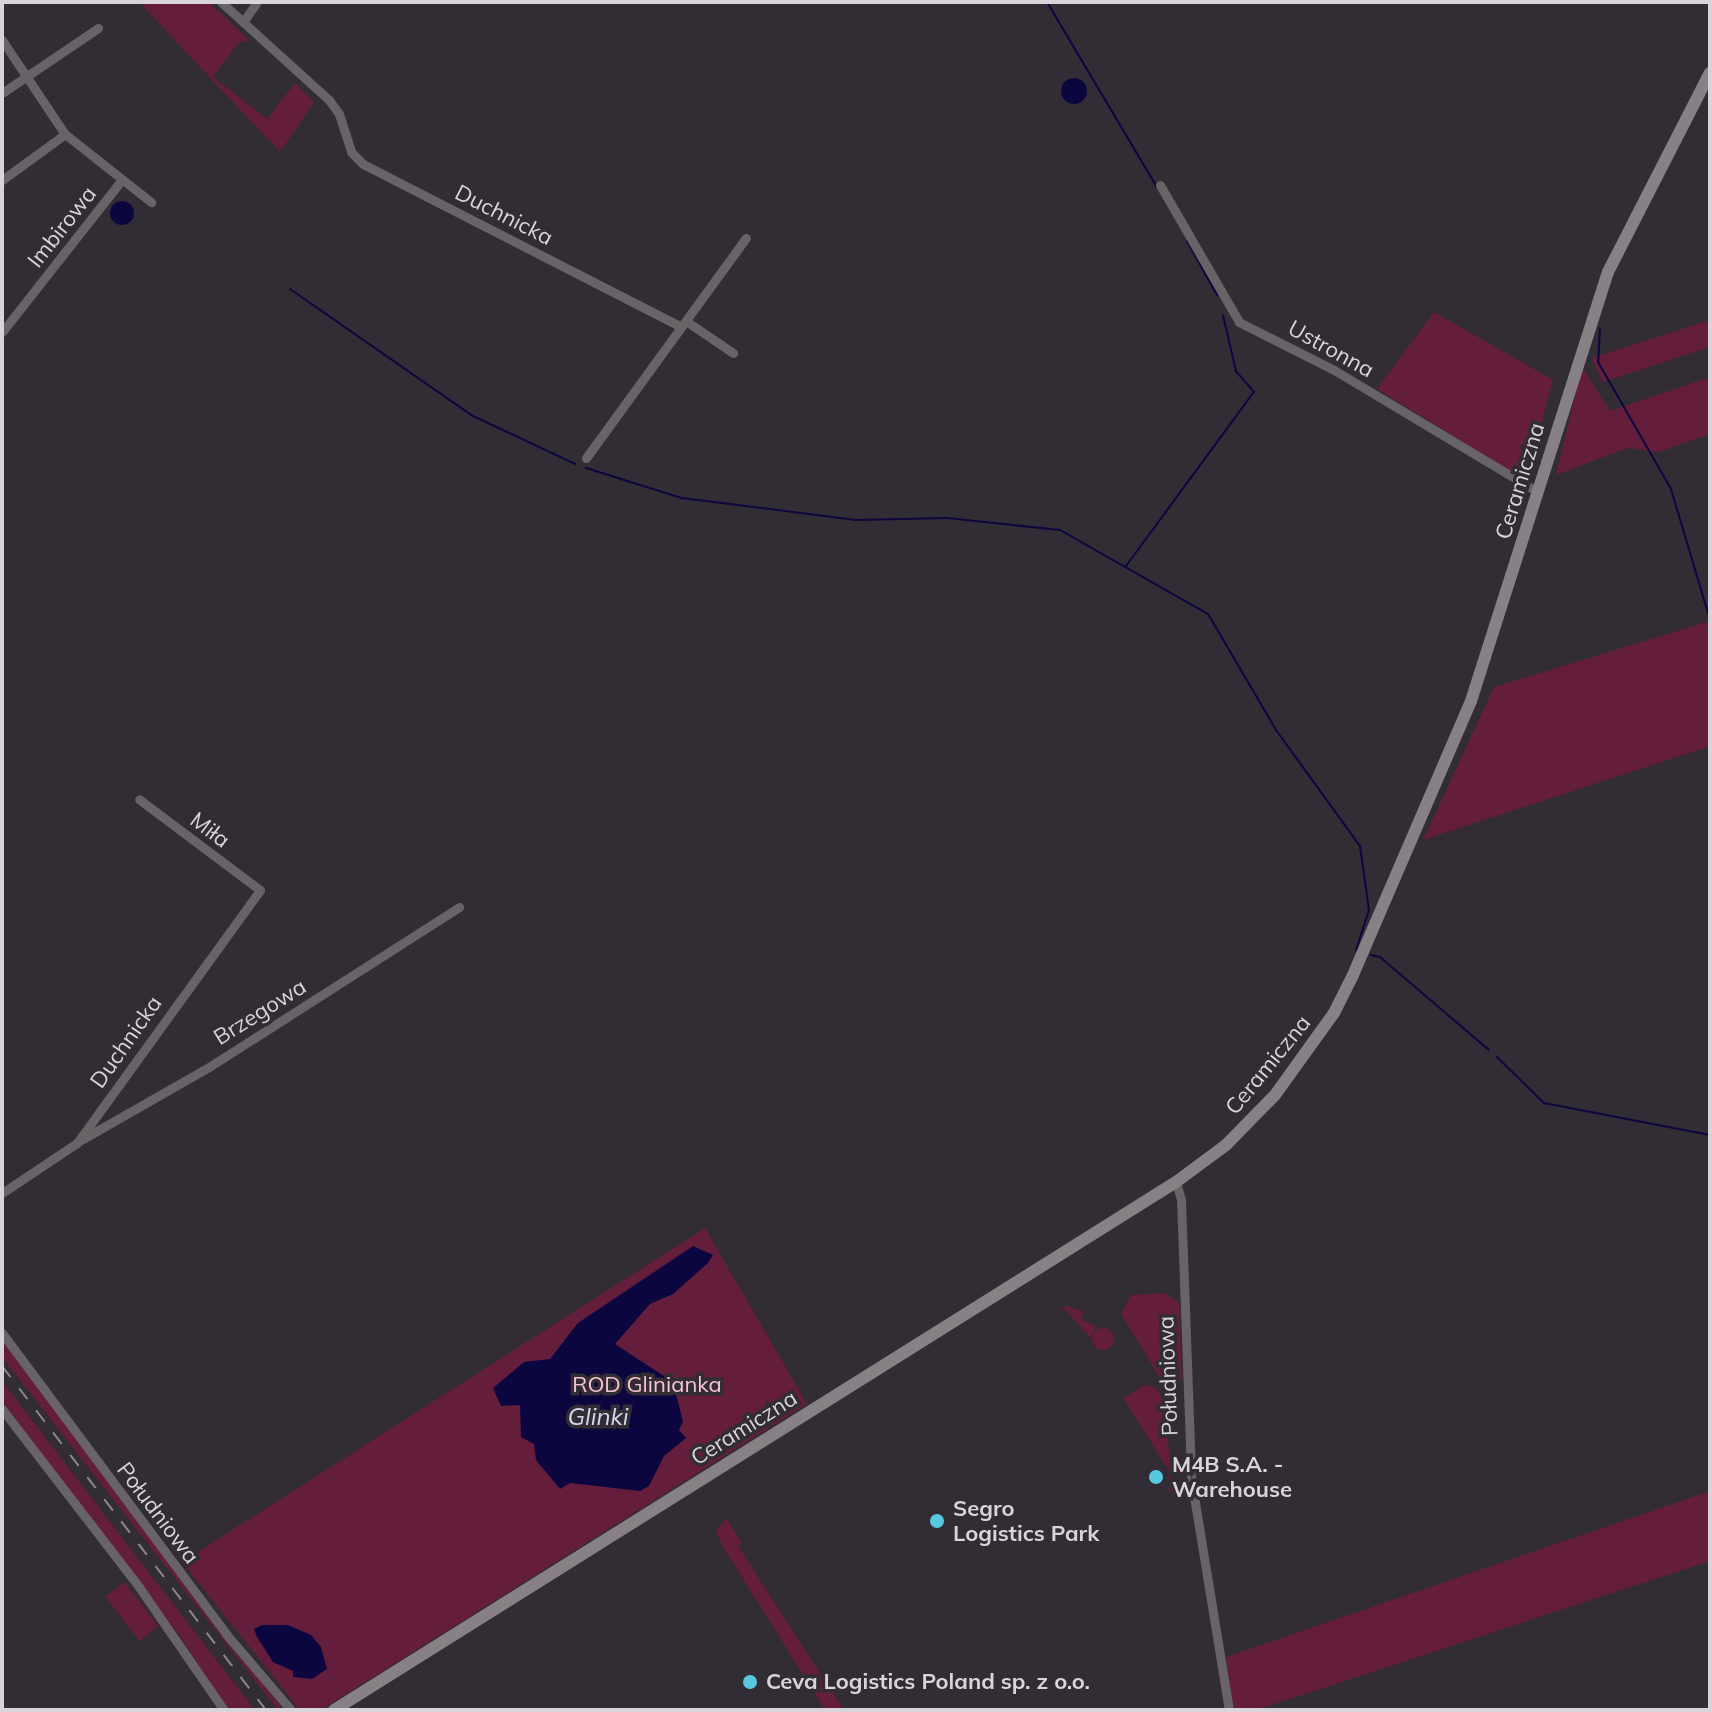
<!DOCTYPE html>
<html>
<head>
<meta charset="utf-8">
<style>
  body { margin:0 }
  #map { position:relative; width:1712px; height:1712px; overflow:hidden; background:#322c34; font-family:Mulish,sans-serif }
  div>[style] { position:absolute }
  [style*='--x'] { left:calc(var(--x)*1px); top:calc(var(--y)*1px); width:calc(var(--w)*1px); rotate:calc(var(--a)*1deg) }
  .green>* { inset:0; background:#641e3b; transform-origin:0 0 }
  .round { border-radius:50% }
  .water>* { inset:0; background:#0c0640 }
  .stream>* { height:2px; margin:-1px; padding:0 1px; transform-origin:1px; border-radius:1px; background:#0c0640 }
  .minor>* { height:9px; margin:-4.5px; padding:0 4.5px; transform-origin:4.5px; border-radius:4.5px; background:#676366 }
  .secondary>* { height:12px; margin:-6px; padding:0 6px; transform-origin:6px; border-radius:6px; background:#878085 }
  .rail>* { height:2px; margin-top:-1px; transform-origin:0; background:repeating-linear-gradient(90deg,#8c878e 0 14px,transparent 0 28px) }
  .dots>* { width:22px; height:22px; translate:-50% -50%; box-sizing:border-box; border:4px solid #322c34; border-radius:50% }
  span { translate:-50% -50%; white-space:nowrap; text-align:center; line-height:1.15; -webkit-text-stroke:7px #322c34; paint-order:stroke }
  .street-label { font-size:22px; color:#d8d4da }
  .park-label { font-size:22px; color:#f7c2d2 }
  .poi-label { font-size:22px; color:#d8d4da; font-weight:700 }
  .left { translate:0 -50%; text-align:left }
  .water-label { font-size:24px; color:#d3d8ef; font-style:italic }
  .frame { position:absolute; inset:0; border:4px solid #d8d4da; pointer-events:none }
</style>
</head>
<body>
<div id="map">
  <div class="green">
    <i style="clip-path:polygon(139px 2px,209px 2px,249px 40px,238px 43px,213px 77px,267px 119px,295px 83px,314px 102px,280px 152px)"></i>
    <i style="clip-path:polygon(1434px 312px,1553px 380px,1526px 481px,1377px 389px)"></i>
    <i style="clip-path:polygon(1710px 320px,1710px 347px,1603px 382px,1593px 362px,1592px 358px)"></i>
    <i style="clip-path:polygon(1582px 367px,1610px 411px,1710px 377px,1710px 434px,1659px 452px,1627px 448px,1556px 475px)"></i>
    <i style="clip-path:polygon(1710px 621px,1710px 746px,1423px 840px,1494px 687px)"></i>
    <i style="clip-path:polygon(705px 1228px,807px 1404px,321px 1710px,300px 1710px,182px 1562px)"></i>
    <i style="clip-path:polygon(1164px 1293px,1179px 1303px,1182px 1378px,1172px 1385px,1162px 1381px,1121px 1314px,1131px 1295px)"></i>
    <i style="clip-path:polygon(1068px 1306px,1083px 1312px,1081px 1319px,1096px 1327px,1090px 1338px,1066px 1310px,1059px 1310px)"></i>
    <i class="round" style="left:1092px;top:1328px;width:22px;height:22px"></i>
    <i style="clip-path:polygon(2px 1339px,215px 1626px,284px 1710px,278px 1710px,2px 1357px)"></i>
    <i style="clip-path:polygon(2px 1381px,143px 1565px,255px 1710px,228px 1710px,182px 1639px,2px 1401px)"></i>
    <i style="clip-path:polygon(1145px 1385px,1157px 1388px,1163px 1401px,1174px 1492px,1167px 1490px,1172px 1487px,1167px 1478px,1171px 1474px,1123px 1398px)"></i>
    <i style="clip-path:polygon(1710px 1491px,1710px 1561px,1256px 1710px,1232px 1710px,1226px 1657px)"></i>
    <i style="clip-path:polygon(726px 1518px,742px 1543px,738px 1546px,844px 1710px,825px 1710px,722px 1545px,716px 1531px)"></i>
    <i style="left:124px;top:1582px;width:56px;height:24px;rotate:52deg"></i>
  </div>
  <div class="water">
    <i class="round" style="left:1061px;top:78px;width:26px;height:26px"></i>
    <i class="round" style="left:110px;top:201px;width:24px;height:24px"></i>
    <i style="clip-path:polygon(693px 1246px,713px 1255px,708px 1263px,673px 1294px,650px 1304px,615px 1344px,673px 1382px,683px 1422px,679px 1430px,686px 1438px,664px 1456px,649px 1486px,640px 1491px,570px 1483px,560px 1489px,536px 1460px,534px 1444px,521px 1437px,520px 1405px,501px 1406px,493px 1388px,524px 1362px,550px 1359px,578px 1323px)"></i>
    <i style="clip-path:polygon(262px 1625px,288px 1625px,311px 1635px,321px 1647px,327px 1669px,312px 1679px,293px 1677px,293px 1671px,273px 1662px,257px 1637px,254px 1629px)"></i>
  </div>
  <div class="stream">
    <i style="--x:1047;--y:2;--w:215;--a:59.3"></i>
    <i style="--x:1187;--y:241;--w:62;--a:60.9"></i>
    <i style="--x:290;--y:289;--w:221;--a:34.8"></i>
    <i style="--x:471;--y:415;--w:115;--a:25.2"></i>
    <i style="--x:1600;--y:328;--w:34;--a:93"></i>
    <i style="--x:1598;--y:362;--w:146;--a:60.1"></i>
    <i style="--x:1671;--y:489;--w:137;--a:73.4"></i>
    <i style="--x:586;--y:468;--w:101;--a:17.4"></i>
    <i style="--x:682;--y:498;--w:175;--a:7.2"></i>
    <i style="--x:856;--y:520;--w:91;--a:-1.3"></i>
    <i style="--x:947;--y:518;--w:114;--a:6.1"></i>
    <i style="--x:1060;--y:530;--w:170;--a:29.6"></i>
    <i style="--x:1208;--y:614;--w:134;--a:59.6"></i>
    <i style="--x:1276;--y:730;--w:143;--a:54.1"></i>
    <i style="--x:1360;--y:846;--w:65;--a:82"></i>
    <i style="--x:1369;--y:910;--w:42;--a:108"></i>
    <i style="--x:1126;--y:566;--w:216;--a:-53.7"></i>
    <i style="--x:1254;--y:392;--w:28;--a:-131"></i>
    <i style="--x:1236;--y:371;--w:57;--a:-103.1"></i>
    <i style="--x:1371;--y:955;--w:9;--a:13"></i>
    <i style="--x:1380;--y:957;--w:143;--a:40.5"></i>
    <i style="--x:1497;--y:1057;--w:66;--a:44.4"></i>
    <i style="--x:1544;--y:1103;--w:169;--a:10.9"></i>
  </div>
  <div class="minor">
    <i style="--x:221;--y:2;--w:146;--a:42.2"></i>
    <i style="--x:329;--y:100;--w:17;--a:54"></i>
    <i style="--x:339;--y:114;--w:40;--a:72"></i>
    <i style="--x:351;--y:152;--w:17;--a:45"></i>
    <i style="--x:363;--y:164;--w:357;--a:27.1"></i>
    <i style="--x:243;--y:22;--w:24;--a:-55"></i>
    <i style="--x:2;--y:40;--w:113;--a:56.2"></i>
    <i style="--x:65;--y:134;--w:110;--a:38.3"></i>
    <i style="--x:2;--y:93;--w:116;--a:-34.1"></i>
    <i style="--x:2;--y:180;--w:78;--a:-36.1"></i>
    <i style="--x:1160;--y:185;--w:158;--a:60"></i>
    <i style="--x:1239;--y:322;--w:106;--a:26.8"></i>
    <i style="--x:1334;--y:370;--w:238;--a:30.9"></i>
    <i style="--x:686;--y:321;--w:57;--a:34.2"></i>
    <i style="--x:2;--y:332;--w:192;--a:-51.8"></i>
    <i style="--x:586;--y:458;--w:272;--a:-54"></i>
    <i style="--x:81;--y:1140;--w:147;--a:-29.7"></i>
    <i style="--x:209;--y:1067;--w:297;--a:-32.6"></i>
    <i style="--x:1176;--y:1182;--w:19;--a:74"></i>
    <i style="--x:1181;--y:1200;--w:278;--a:87.9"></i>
    <i style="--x:1191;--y:1478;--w:235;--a:80.7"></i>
    <i style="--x:2;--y:1193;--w:90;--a:-33.7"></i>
    <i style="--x:77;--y:1143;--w:312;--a:-54.1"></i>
    <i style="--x:260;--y:890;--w:151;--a:-143.1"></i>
    <i style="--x:2;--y:1333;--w:375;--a:53.3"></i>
    <i style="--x:226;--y:1634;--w:100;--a:49.5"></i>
    <i style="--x:2;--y:1409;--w:225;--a:52.4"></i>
    <i style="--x:139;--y:1587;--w:150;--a:55.4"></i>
  </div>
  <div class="secondary">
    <i style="--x:334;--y:1710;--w:994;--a:-32.09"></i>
    <i style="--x:1176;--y:1182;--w:62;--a:-36.5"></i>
    <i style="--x:1226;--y:1145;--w:70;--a:-45.6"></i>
    <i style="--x:1275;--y:1095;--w:101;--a:-54.3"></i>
    <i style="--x:1334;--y:1013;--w:42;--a:-63.4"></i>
    <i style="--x:1353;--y:975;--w:298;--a:-66.7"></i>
    <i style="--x:1471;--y:701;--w:450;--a:-72.3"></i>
    <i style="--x:1608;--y:272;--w:224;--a:-62.9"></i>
  </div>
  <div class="rail">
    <i style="--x:2;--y:1366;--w:434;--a:52.5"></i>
  </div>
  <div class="dots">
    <i style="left:1156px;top:1477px;background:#56c9e1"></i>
    <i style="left:937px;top:1521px;background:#56c9e1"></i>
    <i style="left:750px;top:1682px;background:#56c9e1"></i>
  </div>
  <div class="street-label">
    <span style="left:504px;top:215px;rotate:27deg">Duchnicka</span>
    <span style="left:62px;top:227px;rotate:-52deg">Imbirowa</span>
    <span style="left:1331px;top:349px;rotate:29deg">Ustronna</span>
    <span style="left:1520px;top:481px;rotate:-73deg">Ceramiczna</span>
    <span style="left:210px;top:830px;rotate:37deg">Miła</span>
    <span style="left:260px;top:1012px;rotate:-32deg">Brzegowa</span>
    <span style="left:126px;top:1042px;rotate:-55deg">Duchnicka</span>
    <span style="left:1268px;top:1065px;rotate:-51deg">Ceramiczna</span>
    <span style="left:1168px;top:1376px;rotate:-92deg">Południowa</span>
    <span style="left:744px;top:1428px;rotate:-32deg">Ceramiczna</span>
    <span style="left:158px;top:1513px;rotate:53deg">Południowa</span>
  </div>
  <div class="park-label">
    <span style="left:647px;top:1385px">ROD Glinianka</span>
  </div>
  <div class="poi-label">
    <span class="left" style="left:1172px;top:1477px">M4B S.A. -<br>Warehouse</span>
    <span class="left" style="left:953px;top:1521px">Segro<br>Logistics Park</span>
    <span class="left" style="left:766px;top:1682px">Ceva Logistics Poland sp. z o.o.</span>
  </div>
  <div class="water-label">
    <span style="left:598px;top:1417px">Glinki</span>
  </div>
  <div class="frame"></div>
</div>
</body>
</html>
